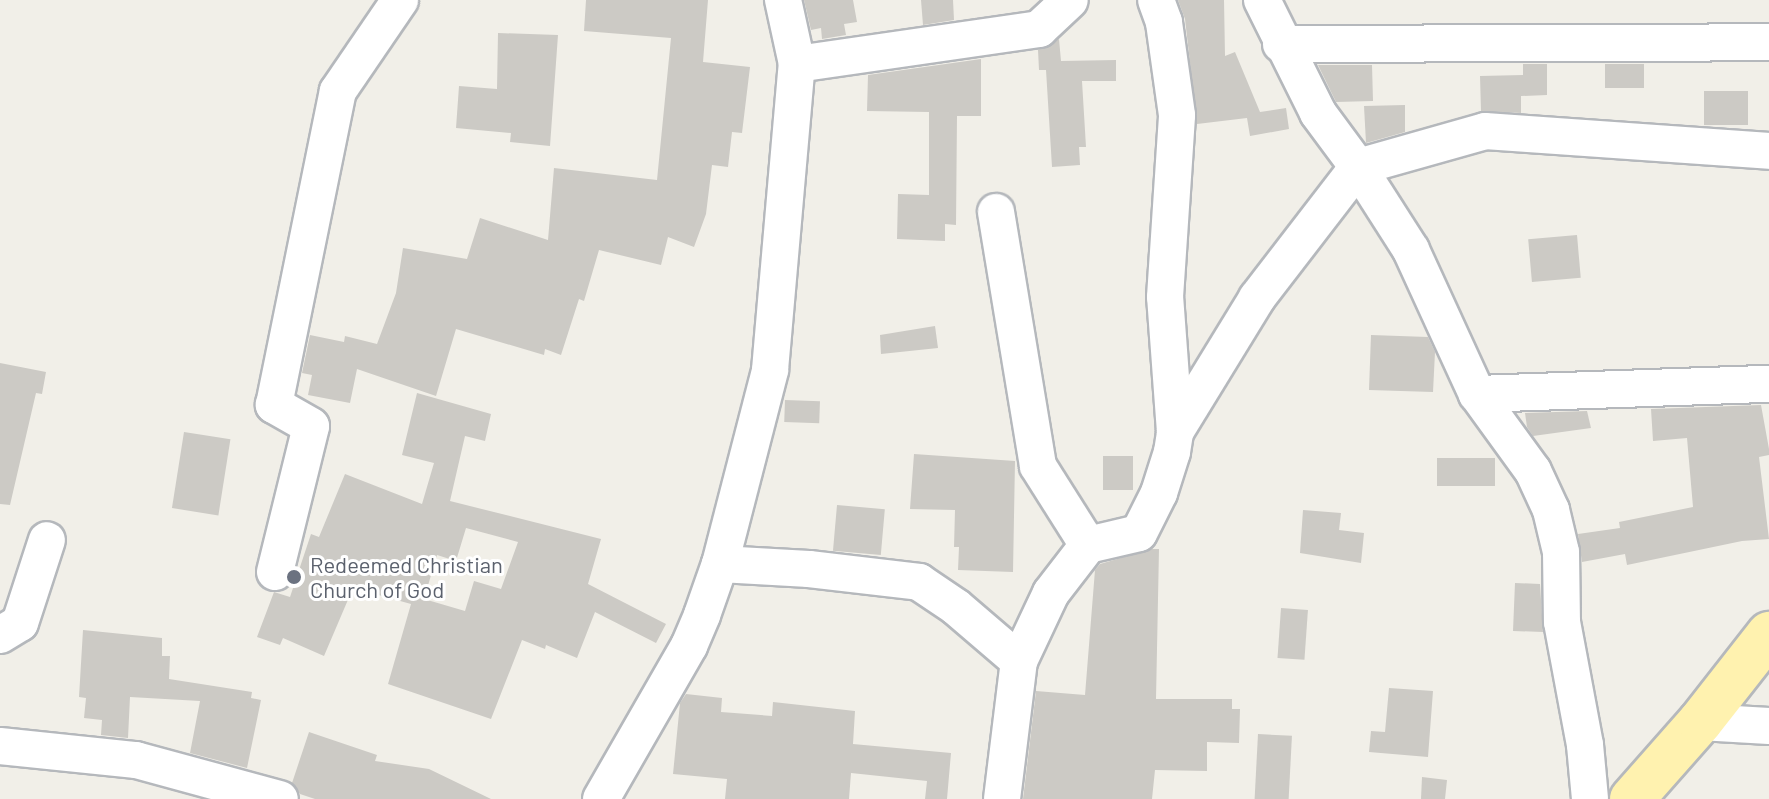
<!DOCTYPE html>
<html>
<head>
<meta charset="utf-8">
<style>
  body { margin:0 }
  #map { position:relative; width:1769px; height:799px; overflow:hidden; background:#f1efe8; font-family:Barlow,sans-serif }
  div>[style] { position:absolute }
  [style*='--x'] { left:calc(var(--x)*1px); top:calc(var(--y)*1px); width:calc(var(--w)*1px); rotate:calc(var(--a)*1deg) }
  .building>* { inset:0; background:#cccac5; transform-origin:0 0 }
  .roads { filter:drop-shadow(2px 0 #b5b8bc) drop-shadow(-2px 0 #b5b8bc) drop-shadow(0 2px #b5b8bc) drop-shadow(0 -2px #b5b8bc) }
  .minor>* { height:36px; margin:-18px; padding:0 18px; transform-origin:18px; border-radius:18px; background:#fff }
  .major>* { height:44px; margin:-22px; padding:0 22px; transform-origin:22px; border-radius:22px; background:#fff2af }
  .dots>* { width:22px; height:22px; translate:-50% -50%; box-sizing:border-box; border:4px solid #fff; border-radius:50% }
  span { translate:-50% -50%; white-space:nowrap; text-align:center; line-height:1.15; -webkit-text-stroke:6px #fff; paint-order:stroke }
  .worship-label { font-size:22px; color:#5b616d }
  .left { translate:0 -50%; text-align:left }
</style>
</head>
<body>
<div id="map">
  <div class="building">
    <i style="clip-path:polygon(586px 0,708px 0,703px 62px,750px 67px,742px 133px,732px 132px,728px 167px,712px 165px,706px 214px,694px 247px,668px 237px,661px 265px,599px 250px,584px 301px,579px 299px,561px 355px,545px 349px,544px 355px,456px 329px,436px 396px,357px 369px,350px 403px,308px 395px,312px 375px,302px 373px,310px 335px,344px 342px,345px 336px,377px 344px,396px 293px,403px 248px,467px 259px,480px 218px,548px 240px,554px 168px,657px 180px,671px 38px,584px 31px)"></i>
    <i style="clip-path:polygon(804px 0,853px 0,857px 22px,844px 24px,846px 35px,822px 39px,821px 28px,811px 30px)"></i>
    <i style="clip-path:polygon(921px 0,953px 0,954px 20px,923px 25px)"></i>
    <i style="clip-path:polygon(1178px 0,1224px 0,1225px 56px,1235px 52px,1260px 112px,1286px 108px,1289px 129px,1250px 136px,1247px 118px,1197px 124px,1185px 19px)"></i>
    <i style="clip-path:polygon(498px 33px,558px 35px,550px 146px,510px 142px,511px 133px,456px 128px,459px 86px,497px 89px)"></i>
    <i style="clip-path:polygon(1059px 39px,1061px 61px,1116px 60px,1116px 81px,1082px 81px,1086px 147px,1079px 147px,1080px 165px,1052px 167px,1046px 70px,1039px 70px,1038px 50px)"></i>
    <i style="clip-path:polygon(981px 59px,981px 116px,957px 116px,956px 225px,945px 224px,945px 241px,897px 239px,898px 194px,929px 195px,929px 112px,867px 111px,868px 75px)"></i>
    <i style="clip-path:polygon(1523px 64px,1547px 64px,1547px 95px,1521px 96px,1521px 113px,1481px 111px,1480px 76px,1523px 75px)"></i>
    <i style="left:1605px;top:64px;width:39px;height:24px"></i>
    <i style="clip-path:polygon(1318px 65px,1372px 65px,1373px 101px,1336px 102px)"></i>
    <i style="left:1704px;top:91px;width:44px;height:34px"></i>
    <i style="clip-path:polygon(1405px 105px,1405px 132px,1366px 143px,1364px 106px)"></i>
    <i style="left:1577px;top:235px;width:43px;height:49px;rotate:85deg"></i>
    <i style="clip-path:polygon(935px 326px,938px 348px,881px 354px,880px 335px)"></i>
    <i style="clip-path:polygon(1371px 335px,1428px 337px,1435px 352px,1433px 392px,1369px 390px)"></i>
    <i style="clip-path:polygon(0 363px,46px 372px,42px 394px,36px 393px,10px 505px,0 504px)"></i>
    <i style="clip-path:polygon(evenodd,417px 393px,491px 414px,485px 441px,465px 436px,450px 501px,601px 539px,588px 584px,666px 624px,656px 643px,595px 612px,577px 658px,546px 645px,545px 649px,522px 640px,491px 719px,388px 684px,411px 604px,353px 588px,324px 656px,283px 638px,280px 645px,257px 637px,274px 592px,290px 597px,311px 534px,319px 537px,345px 474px,422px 504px,434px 463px,402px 455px,417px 393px,466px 528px,518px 542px,501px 589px,474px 581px,465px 611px,424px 599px,437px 555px,456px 561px,466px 528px)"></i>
    <i style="left:785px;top:400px;width:35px;height:22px;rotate:2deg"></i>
    <i style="clip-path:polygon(1761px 405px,1769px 449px,1769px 455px,1759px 457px,1769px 539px,1742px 541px,1627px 565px,1625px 554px,1582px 562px,1578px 534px,1620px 528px,1619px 522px,1693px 507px,1687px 438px,1653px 441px,1651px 409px)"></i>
    <i style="clip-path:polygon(1587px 411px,1591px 428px,1533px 436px,1527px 427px,1525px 413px)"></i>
    <i style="left:184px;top:432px;width:47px;height:77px;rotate:9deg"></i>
    <i style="clip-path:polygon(914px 454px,1015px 461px,1013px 572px,958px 570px,959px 547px,954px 547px,955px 510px,910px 509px)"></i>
    <i style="left:1103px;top:456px;width:30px;height:34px"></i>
    <i style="left:1437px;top:458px;width:58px;height:28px"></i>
    <i style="left:837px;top:505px;width:48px;height:46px;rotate:5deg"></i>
    <i style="clip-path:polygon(1303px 510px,1341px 513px,1339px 530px,1364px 533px,1361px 563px,1300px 553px)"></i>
    <i style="clip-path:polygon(1152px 549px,1159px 549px,1156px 699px,1232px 699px,1232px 709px,1240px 709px,1239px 743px,1207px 742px,1207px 771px,1155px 770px,1152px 799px,1023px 799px,1036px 691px,1085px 695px,1095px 570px,1100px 564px)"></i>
    <i style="clip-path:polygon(1515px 583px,1540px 584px,1543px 632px,1513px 631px)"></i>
    <i style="left:1281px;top:608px;width:27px;height:50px;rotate:4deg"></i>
    <i style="clip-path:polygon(83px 630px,162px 638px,162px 656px,170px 656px,169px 679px,252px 692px,251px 698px,261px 700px,247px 768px,190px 753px,200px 701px,130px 697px,128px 738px,101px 735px,102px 720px,84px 718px,86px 698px,79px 697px)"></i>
    <i style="clip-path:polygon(1389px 688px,1433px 691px,1428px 757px,1369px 752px,1371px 731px,1385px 732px)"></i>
    <i style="clip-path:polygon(686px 694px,722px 698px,721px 712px,772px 716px,773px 702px,855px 711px,853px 744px,951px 753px,947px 799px,925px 799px,927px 781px,851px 773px,849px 799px,725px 799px,727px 779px,673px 774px,680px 703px)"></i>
    <i style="clip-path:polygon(309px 732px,377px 755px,375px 761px,429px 769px,491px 799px,315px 799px,300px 794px,292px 783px)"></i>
    <i style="left:1258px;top:734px;width:34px;height:65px;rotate:3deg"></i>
    <i style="clip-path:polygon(1422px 777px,1447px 780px,1445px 799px,1421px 799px)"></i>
  </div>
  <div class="roads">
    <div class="minor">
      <i style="--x:1262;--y:0;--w:126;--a:63.6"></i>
      <i style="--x:1318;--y:113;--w:67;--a:53.5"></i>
      <i style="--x:1358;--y:167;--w:98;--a:57.4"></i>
      <i style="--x:1411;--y:250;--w:158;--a:65.4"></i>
      <i style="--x:1477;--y:394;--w:95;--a:54"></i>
      <i style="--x:1533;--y:471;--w:43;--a:65.2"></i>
      <i style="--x:1551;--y:510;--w:43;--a:76.6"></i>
      <i style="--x:1561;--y:552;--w:70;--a:89.2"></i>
      <i style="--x:1562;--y:622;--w:125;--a:79.4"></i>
      <i style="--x:1585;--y:745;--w:54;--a:84.7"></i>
      <i style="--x:1281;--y:44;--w:488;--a:-0.2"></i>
      <i style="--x:797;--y:64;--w:245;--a:-8.2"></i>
      <i style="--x:1039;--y:29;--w:42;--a:-43.1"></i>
      <i style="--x:996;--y:212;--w:257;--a:80.6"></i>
      <i style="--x:1038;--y:466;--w:93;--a:57.7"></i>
      <i style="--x:1477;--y:394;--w:292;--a:-2"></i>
      <i style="--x:1175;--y:432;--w:157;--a:-58.5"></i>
      <i style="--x:1257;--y:298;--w:165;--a:-52.4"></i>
      <i style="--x:1358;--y:167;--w:132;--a:-15.8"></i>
      <i style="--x:1485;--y:131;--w:285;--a:4"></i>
      <i style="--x:720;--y:564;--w:89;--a:3.2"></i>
      <i style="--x:809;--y:569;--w:111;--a:6.7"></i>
      <i style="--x:919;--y:582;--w:45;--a:34"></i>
      <i style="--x:956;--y:607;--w:83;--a:40.6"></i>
      <i style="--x:275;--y:572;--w:150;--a:-76.1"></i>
      <i style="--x:311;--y:426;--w:43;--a:-150.4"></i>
      <i style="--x:274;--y:405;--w:320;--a:-78.5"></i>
      <i style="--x:338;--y:91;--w:110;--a:-55.7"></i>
      <i style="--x:0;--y:635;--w:23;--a:-31"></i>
      <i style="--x:20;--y:623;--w:87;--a:-72"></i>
      <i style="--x:1700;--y:722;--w:69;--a:3.3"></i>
      <i style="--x:0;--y:746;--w:137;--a:5.9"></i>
      <i style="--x:136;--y:760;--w:149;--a:15.2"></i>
      <i style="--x:601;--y:799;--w:177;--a:-60.1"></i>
      <i style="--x:689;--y:646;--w:34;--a:-67"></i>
      <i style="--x:702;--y:615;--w:54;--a:-70.6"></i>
      <i style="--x:720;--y:564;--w:200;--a:-75.5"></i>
      <i style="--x:770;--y:370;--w:307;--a:-85"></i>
      <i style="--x:797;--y:64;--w:66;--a:-102.3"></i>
      <i style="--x:1002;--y:799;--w:139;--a:-83"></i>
      <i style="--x:1019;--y:661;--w:75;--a:-64.8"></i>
      <i style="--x:1051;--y:593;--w:61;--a:-52.4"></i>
      <i style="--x:1088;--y:545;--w:52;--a:-13.2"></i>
      <i style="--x:1139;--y:533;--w:45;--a:-63.4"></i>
      <i style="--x:1159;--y:493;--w:43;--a:-72.4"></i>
      <i style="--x:1172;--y:452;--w:20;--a:-81"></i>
      <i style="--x:1175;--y:432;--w:135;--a:-94.2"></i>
      <i style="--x:1165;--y:297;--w:182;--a:-86.2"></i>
      <i style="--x:1177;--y:115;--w:94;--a:-98"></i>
      <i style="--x:1164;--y:22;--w:23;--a:-110"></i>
    </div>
    <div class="major">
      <i style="--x:1632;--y:799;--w:103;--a:-48.6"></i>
      <i style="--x:1700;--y:722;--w:112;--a:-51.9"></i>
    </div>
  </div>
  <div class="dots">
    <i style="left:294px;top:577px;background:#6b7280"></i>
  </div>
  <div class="worship-label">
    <span class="left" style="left:310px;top:577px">Redeemed Christian<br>Church of God</span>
  </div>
</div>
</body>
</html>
